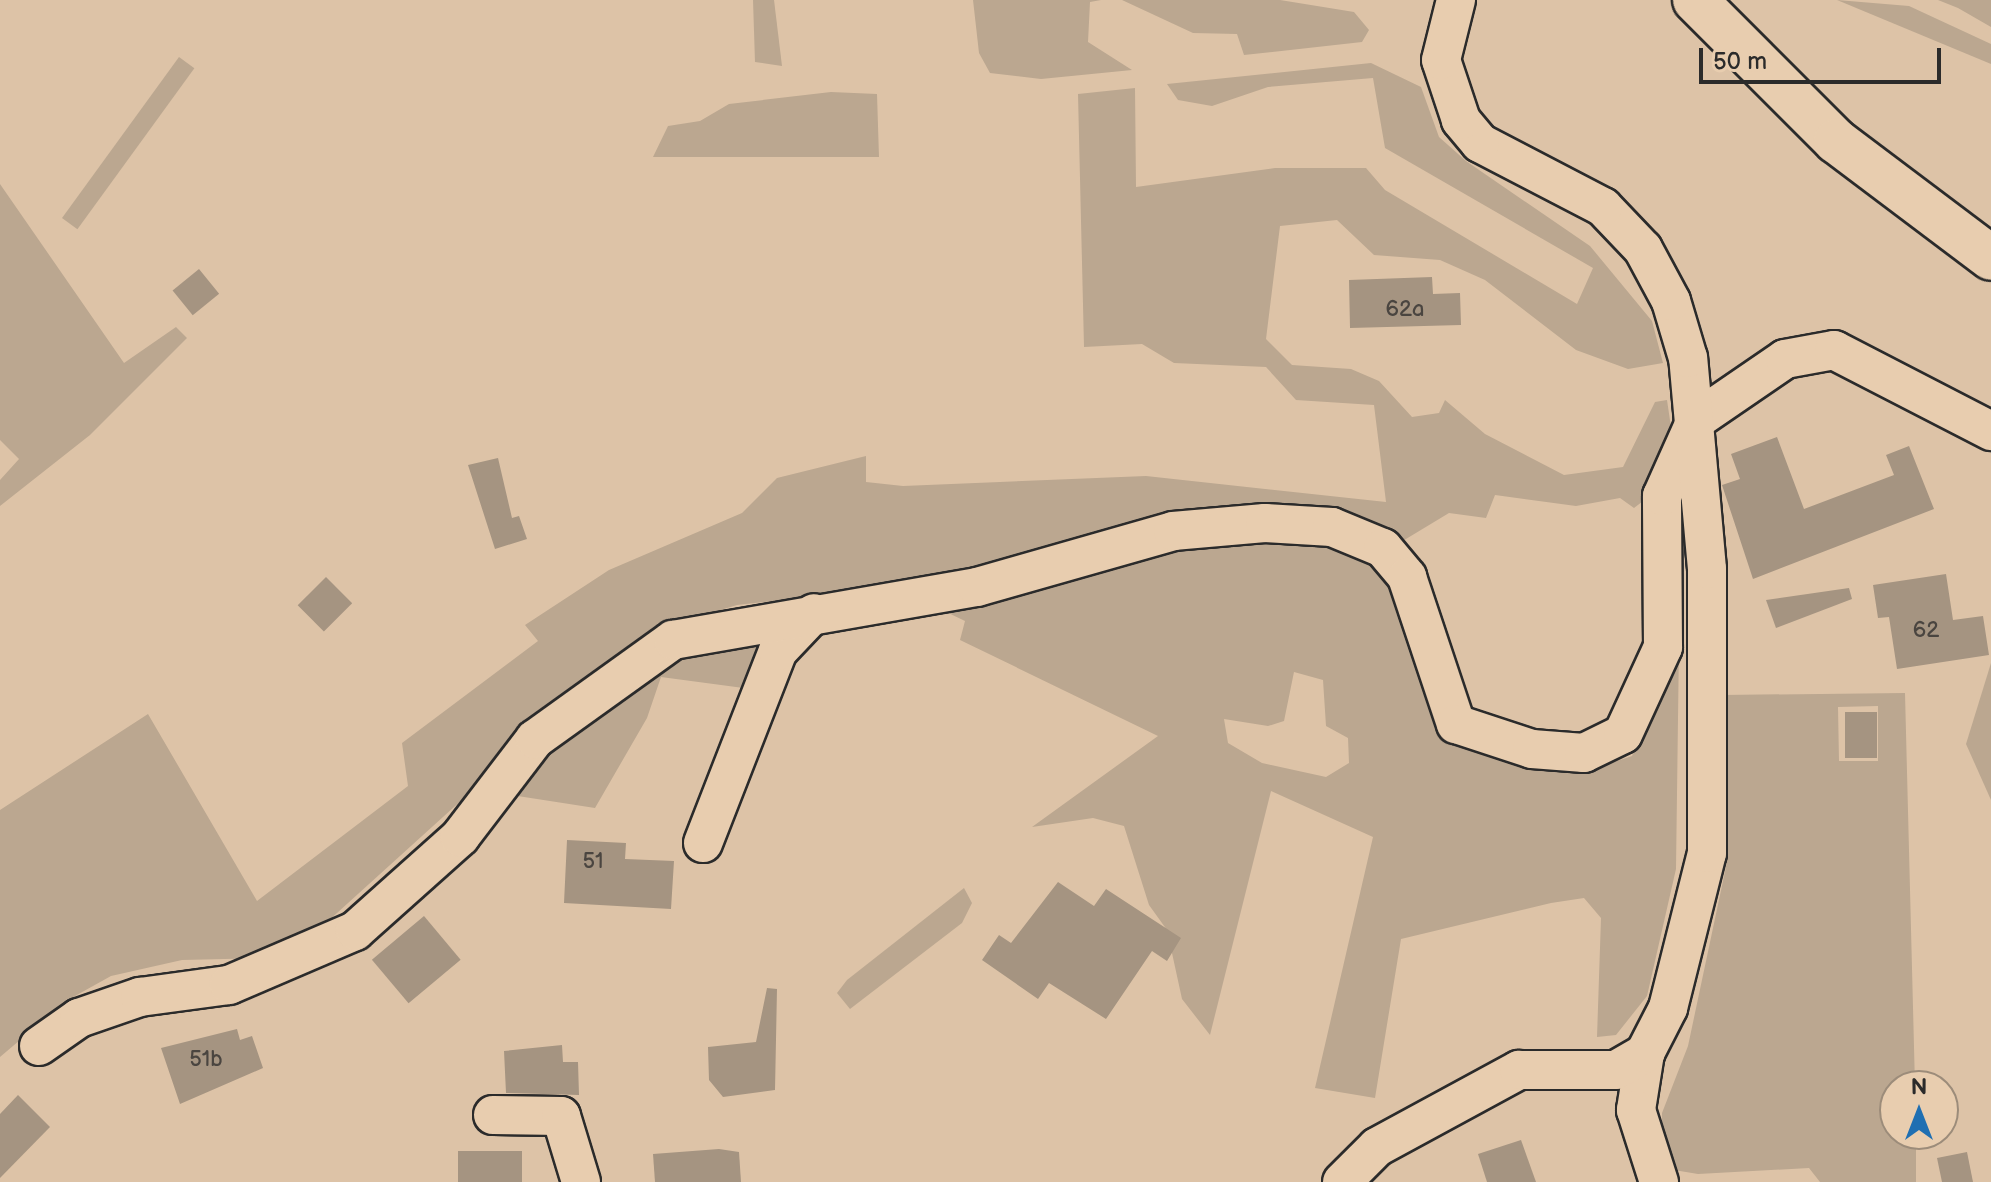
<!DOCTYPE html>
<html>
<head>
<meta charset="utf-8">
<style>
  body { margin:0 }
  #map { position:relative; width:1991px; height:1182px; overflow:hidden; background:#ddc3a7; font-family:"Balsamiq Sans",sans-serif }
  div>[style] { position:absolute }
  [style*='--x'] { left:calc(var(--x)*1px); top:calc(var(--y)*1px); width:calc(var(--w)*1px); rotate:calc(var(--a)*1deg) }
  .green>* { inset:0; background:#bba790; transform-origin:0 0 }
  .building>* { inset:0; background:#a59481; transform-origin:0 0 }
  .roads { filter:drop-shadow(2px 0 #2b2b2b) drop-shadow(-2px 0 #2b2b2b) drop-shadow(0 2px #2b2b2b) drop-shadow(0 -2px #2b2b2b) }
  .minor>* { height:38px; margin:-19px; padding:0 19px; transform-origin:19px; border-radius:19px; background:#e8cdaf }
  .tertiary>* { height:44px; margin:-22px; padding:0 22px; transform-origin:22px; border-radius:22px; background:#e8cdaf }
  span { translate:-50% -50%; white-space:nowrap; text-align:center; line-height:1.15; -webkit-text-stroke:6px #e8cdaf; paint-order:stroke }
  .number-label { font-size:22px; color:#4a4540 }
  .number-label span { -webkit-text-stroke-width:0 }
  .north { position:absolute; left:1879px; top:1070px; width:80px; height:80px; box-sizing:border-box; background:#e8cdaf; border:2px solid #9c8c7a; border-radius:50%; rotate:0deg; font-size:22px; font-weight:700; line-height:32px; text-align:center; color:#2b2b2b }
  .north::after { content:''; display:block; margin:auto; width:28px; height:36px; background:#1f6fb2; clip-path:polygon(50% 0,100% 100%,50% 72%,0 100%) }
  .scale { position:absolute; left:1699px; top:48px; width:242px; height:36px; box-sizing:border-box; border:4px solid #2b2b2b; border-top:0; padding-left:10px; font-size:24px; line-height:28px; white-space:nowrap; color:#2b2b2b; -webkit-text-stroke:6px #e8cdaf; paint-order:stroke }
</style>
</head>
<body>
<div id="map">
  <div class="green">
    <i style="clip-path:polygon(753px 0,774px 0,782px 66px,755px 62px)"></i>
    <i style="clip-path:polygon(973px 0,1101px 0,1090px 2px,1088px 42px,1132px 70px,1041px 79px,990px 73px,979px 53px)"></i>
    <i style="clip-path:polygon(1122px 0,1280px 0,1354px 12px,1369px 30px,1362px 42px,1244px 55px,1237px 34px,1193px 33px)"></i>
    <i style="clip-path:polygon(1837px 0,1909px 6px,1991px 44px,1991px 64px)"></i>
    <i style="clip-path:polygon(1938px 0,1991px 0,1991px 27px,1958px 8px)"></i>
    <i style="left:179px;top:57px;width:19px;height:199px;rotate:36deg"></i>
    <i style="clip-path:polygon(1371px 63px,1421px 87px,1439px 137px,1466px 161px,1590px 246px,1652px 321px,1663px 363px,1628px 369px,1576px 350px,1485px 280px,1440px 260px,1374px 255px,1337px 220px,1280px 226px,1266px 339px,1292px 365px,1351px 369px,1379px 381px,1412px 417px,1439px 413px,1445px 400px,1485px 434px,1564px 475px,1623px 467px,1655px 402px,1667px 400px,1672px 434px,1647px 498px,1634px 508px,1620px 498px,1576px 506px,1495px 495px,1486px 518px,1449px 513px,1396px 545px,1340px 516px,960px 580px,737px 605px,691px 619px,475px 788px,305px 942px,262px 958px,182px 960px,111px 976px,66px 1001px,0 1057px,0 810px,148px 714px,257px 901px,408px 786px,402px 743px,538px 641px,525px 625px,609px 570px,742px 513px,777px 478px,866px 456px,866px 482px,903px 486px,1146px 476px,1386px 502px,1374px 405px,1296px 400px,1266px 367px,1174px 363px,1142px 344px,1084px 347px,1078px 94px,1135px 88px,1136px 187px,1275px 168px,1366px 168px,1385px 190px,1577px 304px,1593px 268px,1385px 148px,1373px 78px,1268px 87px,1212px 106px,1178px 100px,1167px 84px)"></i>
    <i style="clip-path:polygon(831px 92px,877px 94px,879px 157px,653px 157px,668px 126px,700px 121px,729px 104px)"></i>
    <i style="clip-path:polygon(0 184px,124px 363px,176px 327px,187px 338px,90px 435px,0 506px,0 480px,19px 459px,0 440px)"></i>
    <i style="clip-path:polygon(evenodd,1334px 539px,1381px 567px,1435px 682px,1506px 759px,1578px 774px,1632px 756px,1679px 644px,1676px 869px,1647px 996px,1616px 1035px,1597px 1037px,1601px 918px,1584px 898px,1551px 903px,1401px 939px,1375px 1098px,1315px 1088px,1373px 837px,1271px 791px,1210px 1035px,1182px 999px,1167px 930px,1149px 905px,1124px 826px,1093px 818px,1032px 827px,1158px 736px,960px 640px,965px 621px,938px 608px,1164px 542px,1334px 539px,1294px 672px,1323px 680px,1326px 726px,1348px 738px,1349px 763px,1326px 777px,1262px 763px,1228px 743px,1224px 719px,1268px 726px,1284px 721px,1294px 672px)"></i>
    <i style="clip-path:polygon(771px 626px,751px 689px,661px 677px,647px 718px,595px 808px,505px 794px,522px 772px,674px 655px)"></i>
    <i style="clip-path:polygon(1991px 663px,1991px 800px,1966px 744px)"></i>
    <i style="clip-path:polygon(evenodd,1905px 693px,1915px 1086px,1895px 1086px,1895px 1134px,1916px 1134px,1916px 1182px,1820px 1182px,1809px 1168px,1698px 1174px,1662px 1168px,1662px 1113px,1688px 1046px,1727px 862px,1722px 695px,1905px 693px,1878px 706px,1878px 761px,1839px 761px,1838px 707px,1878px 706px)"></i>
    <i style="clip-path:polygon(964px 888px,972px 903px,962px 923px,850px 1009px,837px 993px,847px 980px)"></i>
  </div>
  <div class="building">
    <i style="left:199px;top:269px;width:32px;height:34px;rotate:51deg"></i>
    <i style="clip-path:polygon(1432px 277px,1433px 294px,1460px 293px,1461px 325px,1350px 328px,1349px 280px)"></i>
    <i style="clip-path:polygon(1777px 437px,1804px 509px,1894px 475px,1886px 455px,1909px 446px,1934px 509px,1753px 579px,1722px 485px,1740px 479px,1731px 454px)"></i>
    <i style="clip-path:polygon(498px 458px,512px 518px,519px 516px,527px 539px,495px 549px,468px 465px)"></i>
    <i style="clip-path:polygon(1946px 574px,1953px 620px,1983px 616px,1989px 655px,1897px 669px,1889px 617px,1878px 618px,1873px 585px)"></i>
    <i style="left:326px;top:577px;width:37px;height:40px;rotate:45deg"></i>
    <i style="clip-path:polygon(1849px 588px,1852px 599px,1776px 628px,1766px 600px)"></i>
    <i style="left:1845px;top:712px;width:32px;height:46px"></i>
    <i style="clip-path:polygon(567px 840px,626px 843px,625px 859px,674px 861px,671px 909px,564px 903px)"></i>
    <i style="clip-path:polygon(1058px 882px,1094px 906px,1106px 889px,1181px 938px,1167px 961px,1152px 951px,1106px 1019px,1049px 983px,1038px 999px,982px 960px,999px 935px,1011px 943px)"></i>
    <i style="left:424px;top:916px;width:57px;height:68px;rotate:50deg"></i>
    <i style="clip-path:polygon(767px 988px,777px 989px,775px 1090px,723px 1097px,709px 1080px,708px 1047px,756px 1042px)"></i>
    <i style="clip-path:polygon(237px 1029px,240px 1040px,252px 1036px,263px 1068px,180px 1104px,161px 1048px)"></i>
    <i style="clip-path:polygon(562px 1045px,563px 1062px,578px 1062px,579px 1095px,506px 1093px,504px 1051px)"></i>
    <i style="clip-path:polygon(18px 1095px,50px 1127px,0 1178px,0 1114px)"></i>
    <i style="clip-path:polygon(1521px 1140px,1536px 1182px,1487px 1182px,1478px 1154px)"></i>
    <i style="clip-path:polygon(719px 1149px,739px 1152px,741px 1182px,655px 1182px,653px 1154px)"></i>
    <i style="left:522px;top:1151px;width:31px;height:64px;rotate:90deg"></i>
    <i style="clip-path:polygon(1967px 1152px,1973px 1182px,1942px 1182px,1937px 1158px)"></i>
  </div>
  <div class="roads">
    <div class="minor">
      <i style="--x:703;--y:843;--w:206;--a:-68.7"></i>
      <i style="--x:778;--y:651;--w:52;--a:-46.5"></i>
      <i style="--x:39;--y:1046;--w:49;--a:-35"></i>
      <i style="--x:79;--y:1018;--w:65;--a:-19"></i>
      <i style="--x:140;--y:997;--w:90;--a:-7.7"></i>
      <i style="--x:229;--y:985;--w:137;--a:-23.2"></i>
      <i style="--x:355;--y:931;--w:141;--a:-41.8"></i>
      <i style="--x:460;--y:837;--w:123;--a:-52.6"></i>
      <i style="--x:535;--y:739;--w:170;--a:-35.7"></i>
      <i style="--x:673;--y:640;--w:309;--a:-9.9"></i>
      <i style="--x:977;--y:587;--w:204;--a:-15.9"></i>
      <i style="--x:1173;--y:531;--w:92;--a:-5"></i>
      <i style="--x:1265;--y:523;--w:67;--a:3.4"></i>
      <i style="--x:1332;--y:527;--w:55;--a:22.4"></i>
      <i style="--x:1383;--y:548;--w:38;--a:50"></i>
      <i style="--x:1407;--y:577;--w:155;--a:71.6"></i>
      <i style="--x:1456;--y:724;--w:80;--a:18.2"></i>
      <i style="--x:1532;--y:749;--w:52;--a:4.4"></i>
      <i style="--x:1584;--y:753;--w:43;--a:-26"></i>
      <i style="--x:1623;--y:734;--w:96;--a:-65.3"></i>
      <i style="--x:1663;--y:647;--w:151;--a:-90.4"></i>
      <i style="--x:1662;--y:496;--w:83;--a:-65.9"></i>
      <i style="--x:1696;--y:420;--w:108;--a:-34.4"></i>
      <i style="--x:1785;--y:359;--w:50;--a:-10.4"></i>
      <i style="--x:1834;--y:350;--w:177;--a:27.3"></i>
      <i style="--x:1645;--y:1053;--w:58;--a:99"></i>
      <i style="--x:1636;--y:1110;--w:76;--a:72.3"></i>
      <i style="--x:493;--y:1115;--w:68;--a:0.8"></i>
      <i style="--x:561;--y:1116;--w:69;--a:73.1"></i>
      <i style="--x:1342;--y:1182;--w:49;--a:-45"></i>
      <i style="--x:1377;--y:1147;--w:162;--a:-28.5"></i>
      <i style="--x:1519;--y:1070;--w:97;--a:0"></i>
      <i style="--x:1616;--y:1070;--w:34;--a:-30"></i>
      <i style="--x:1645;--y:1053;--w:51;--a:-62.9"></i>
      <i style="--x:1668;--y:1008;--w:160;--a:-75.9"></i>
      <i style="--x:1707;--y:853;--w:284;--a:-90"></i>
      <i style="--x:1707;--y:569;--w:212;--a:-95.1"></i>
      <i style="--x:1688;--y:358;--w:59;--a:-106.6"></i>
      <i style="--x:1671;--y:301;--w:59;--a:-118.3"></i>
      <i style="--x:1643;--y:249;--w:58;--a:-133.6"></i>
      <i style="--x:1603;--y:207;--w:139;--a:-152.5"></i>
      <i style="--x:1480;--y:143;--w:30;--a:-130"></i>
      <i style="--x:1461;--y:120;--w:63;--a:-108.4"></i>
      <i style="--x:1441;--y:60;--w:62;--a:-76"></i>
    </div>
    <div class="tertiary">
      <i style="--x:1695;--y:0;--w:199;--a:45"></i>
      <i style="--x:1836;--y:141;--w:194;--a:37"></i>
    </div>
  </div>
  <div class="number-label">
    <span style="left:1405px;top:310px">62a</span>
    <span style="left:1926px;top:631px">62</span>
    <span style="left:593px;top:862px">51</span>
    <span style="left:206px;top:1060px">51b</span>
  </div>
  <div class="north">N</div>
  <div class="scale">50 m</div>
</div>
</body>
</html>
